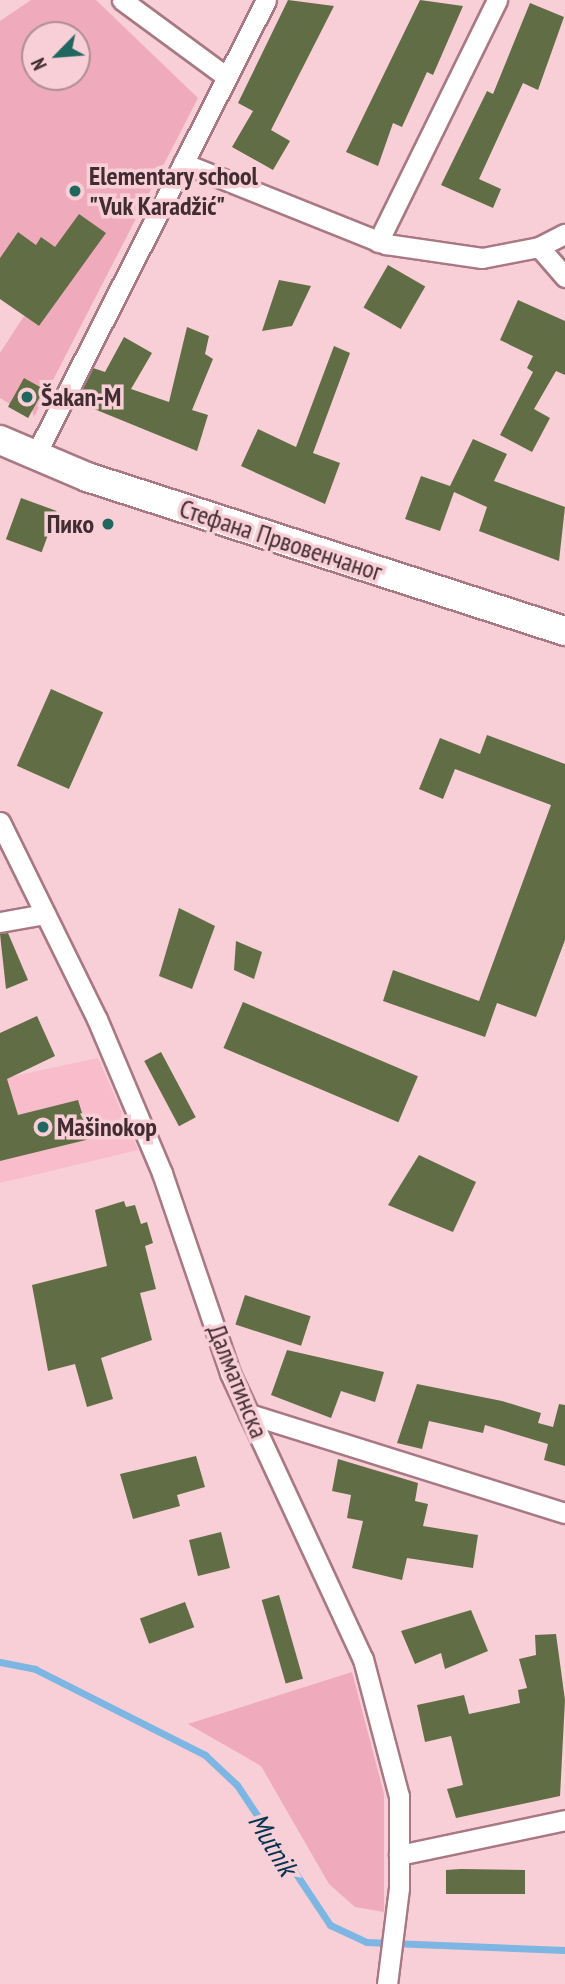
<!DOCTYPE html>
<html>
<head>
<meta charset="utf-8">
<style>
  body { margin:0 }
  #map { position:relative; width:565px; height:1984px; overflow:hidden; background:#f8ced7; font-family:"PT Sans Narrow",sans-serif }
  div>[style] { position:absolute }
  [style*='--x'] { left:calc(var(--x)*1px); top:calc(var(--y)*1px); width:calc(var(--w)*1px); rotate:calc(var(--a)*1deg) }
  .built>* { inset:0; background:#f8bcca }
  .green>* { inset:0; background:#efabbc }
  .stream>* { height:7px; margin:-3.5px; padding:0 3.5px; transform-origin:3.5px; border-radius:3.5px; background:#7db6e3 }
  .building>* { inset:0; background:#616d45; transform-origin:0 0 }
  .roads { filter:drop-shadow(2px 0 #a87884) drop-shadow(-2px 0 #a87884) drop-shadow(0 2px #a87884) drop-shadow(0 -2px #a87884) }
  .street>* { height:19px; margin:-9.5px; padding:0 9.5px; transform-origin:9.5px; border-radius:9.5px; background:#fff }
  .secondary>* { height:28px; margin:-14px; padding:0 14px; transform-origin:14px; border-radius:14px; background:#fff }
  .dots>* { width:19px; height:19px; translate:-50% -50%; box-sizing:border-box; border:4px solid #f8ced7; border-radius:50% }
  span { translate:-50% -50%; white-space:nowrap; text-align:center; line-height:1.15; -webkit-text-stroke:7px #f8ced7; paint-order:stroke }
  .poi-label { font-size:26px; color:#402c31; font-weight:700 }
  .left { translate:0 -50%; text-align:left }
  .right { translate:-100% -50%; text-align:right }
  .street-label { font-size:26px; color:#402c31 }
  .water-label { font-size:28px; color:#03324f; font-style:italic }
  .north { position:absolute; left:21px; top:21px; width:70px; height:70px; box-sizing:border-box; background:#f8ced7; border:2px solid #ae8d95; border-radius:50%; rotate:245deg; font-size:19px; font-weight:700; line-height:28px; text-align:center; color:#402c31 }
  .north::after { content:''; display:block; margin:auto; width:24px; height:32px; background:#20685f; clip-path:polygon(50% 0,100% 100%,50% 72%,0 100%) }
</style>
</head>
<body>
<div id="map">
  <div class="built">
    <i style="clip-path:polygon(98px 1058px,138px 1150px,0 1183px,0 1079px)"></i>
  </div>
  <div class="green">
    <i style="clip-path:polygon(evenodd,31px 0,96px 0,198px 98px,34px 417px,24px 379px,10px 404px,0 398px,0 353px,24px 316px,39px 326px,76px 274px,42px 237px,36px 245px,18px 232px,0 258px,0 21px,31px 0,35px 35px,77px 35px,77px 77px,35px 77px,35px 35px)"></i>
    <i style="clip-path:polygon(352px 1672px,384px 1794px,384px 1912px,355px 1907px,329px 1884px,261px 1766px,188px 1724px)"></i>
  </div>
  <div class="stream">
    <i style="--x:0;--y:1662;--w:36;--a:11"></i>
    <i style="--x:35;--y:1669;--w:191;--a:26.8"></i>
    <i style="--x:205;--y:1755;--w:44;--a:43.2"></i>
    <i style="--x:237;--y:1785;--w:168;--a:56.4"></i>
    <i style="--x:330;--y:1925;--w:40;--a:25"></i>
    <i style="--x:366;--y:1942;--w:199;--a:2.3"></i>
  </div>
  <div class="building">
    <i style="clip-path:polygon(288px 0,334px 6px,271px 130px,290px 141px,273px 170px,232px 147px,253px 111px,238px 103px)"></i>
    <i style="clip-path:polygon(420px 0,463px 6px,433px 75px,427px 72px,402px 127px,393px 123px,378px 166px,346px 152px)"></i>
    <i style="clip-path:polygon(530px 3px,564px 17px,538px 90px,523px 83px,479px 179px,501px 189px,493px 208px,441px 185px,487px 91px,493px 94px)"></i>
    <i style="clip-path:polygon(79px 214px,106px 233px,39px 326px,0 299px,0 258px,18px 232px,36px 245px,41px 237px,55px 247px)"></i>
    <i style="left:388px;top:265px;width:43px;height:49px;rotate:30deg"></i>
    <i style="clip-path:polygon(279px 280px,311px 286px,292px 326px,262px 331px)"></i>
    <i style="clip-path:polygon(518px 300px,565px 321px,565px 375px,556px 371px,534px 409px,550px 418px,532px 452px,500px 435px,533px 372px,527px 368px,533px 356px,500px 340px)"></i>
    <i style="clip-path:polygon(187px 327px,209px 336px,205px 354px,213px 359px,192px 410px,208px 415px,197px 451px,77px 402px,93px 368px,105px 372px,124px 337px,152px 353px,131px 389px,169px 402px)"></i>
    <i style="clip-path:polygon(334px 346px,350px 353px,313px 453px,340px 463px,325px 504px,241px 466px,258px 429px,296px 447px)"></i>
    <i style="left:24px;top:378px;width:23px;height:33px;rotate:29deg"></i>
    <i style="clip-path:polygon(473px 439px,507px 454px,494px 481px,565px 507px,559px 561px,479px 531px,487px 507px,454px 492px,440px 531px,405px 519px,421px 476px,450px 486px)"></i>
    <i style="left:21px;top:498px;width:38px;height:44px;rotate:20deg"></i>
    <i style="left:51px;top:689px;width:57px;height:84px;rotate:24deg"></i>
    <i style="clip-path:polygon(487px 735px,565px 764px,565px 940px,536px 1017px,497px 1003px,485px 1037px,383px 1001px,393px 970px,479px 1001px,551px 805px,455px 769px,443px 799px,419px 789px,440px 738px,480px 754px)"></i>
    <i style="clip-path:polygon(179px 908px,215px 926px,192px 989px,159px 976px)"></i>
    <i style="clip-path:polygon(8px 933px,28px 980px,6px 989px,0 934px)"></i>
    <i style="clip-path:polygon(236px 941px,262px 952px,254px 979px,234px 970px)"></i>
    <i style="left:243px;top:1002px;width:190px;height:50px;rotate:23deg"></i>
    <i style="clip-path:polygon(37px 1016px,55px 1056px,7px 1079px,18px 1115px,78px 1100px,90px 1139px,0 1161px,0 1033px)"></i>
    <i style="left:161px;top:1052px;width:74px;height:19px;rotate:62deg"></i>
    <i style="clip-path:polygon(419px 1155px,476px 1182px,453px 1232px,388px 1205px)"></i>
    <i style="clip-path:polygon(124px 1201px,126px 1207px,135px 1205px,141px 1224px,147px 1222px,153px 1243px,145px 1246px,156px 1289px,140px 1293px,152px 1340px,101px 1358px,113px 1399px,87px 1407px,75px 1364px,48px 1371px,32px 1285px,107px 1266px,95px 1210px)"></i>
    <i style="left:245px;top:1295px;width:69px;height:31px;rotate:18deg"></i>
    <i style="clip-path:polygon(287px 1350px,384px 1372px,375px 1402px,341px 1391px,331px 1418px,271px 1395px)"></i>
    <i style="clip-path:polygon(417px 1384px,502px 1401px,541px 1413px,538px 1423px,553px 1427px,559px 1404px,565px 1405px,565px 1466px,544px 1460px,548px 1444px,485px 1425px,483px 1433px,429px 1421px,422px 1449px,397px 1443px)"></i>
    <i style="clip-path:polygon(196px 1456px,205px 1487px,177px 1495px,180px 1506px,133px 1519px,120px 1474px)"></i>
    <i style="clip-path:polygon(338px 1459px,418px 1483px,415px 1501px,428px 1504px,423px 1526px,478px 1535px,473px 1568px,407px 1558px,402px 1580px,352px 1568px,363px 1521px,347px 1518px,351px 1495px,332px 1491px)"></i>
    <i style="left:221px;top:1532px;width:37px;height:33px;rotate:76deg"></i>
    <i style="left:279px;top:1595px;width:87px;height:18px;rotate:74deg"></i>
    <i style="left:185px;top:1602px;width:27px;height:48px;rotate:70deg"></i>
    <i style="clip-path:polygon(471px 1610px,488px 1651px,445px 1669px,441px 1653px,415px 1664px,401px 1631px)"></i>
    <i style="clip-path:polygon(556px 1634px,565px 1700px,560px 1796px,456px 1818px,447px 1789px,463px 1785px,451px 1736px,425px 1742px,417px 1705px,464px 1695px,469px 1714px,520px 1703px,518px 1690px,527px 1688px,519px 1659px,536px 1655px,535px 1635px)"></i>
    <i style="clip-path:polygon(461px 1869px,525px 1870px,525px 1894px,446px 1894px,446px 1870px)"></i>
  </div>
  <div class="roads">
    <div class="street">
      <i style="--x:122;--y:0;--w:130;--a:36.3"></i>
      <i style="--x:183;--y:163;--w:219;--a:21.8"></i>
      <i style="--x:386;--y:244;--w:97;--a:8.3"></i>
      <i style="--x:482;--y:258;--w:58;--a:-10.9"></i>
      <i style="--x:539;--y:247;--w:40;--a:49"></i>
      <i style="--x:378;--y:242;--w:270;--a:-63.8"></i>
      <i style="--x:539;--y:247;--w:29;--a:-27"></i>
      <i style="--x:35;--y:456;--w:511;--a:-63.13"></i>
      <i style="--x:0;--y:822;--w:220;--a:63.8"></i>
      <i style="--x:97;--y:1019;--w:167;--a:67.1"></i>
      <i style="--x:162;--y:1173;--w:211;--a:71.2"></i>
      <i style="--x:230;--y:1373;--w:315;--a:65.1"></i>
      <i style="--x:363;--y:1659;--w:142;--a:75.3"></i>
      <i style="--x:399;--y:1796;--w:92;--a:90"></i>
      <i style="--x:399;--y:1888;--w:97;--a:97.1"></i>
      <i style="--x:0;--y:922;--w:46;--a:-10.1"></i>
      <i style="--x:249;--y:1414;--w:331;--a:17.4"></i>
      <i style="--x:399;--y:1855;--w:170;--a:-11.9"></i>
    </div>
    <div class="secondary">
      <i style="--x:0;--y:440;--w:95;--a:23"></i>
      <i style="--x:87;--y:477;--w:502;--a:17.86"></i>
    </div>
  </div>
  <div class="dots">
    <i style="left:75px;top:191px;background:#20685f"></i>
    <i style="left:27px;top:397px;background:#20685f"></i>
    <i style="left:108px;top:524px;background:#20685f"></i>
    <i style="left:43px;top:1127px;background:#20685f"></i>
  </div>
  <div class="poi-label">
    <span class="left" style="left:89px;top:191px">Elementary school<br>"Vuk Karadžić"</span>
    <span class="left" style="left:41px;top:397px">Šakan-M</span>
    <span class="right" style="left:94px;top:524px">Пико</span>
    <span class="left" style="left:57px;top:1127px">Mašinokop</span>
  </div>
  <div class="street-label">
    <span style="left:281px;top:540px;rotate:18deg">Стефана Првовенчаног</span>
    <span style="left:238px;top:1381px;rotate:68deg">Далматинска</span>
  </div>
  <div class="water-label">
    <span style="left:273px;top:1844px;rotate:59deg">Mutnik</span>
  </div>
  <div class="north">N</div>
</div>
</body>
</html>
